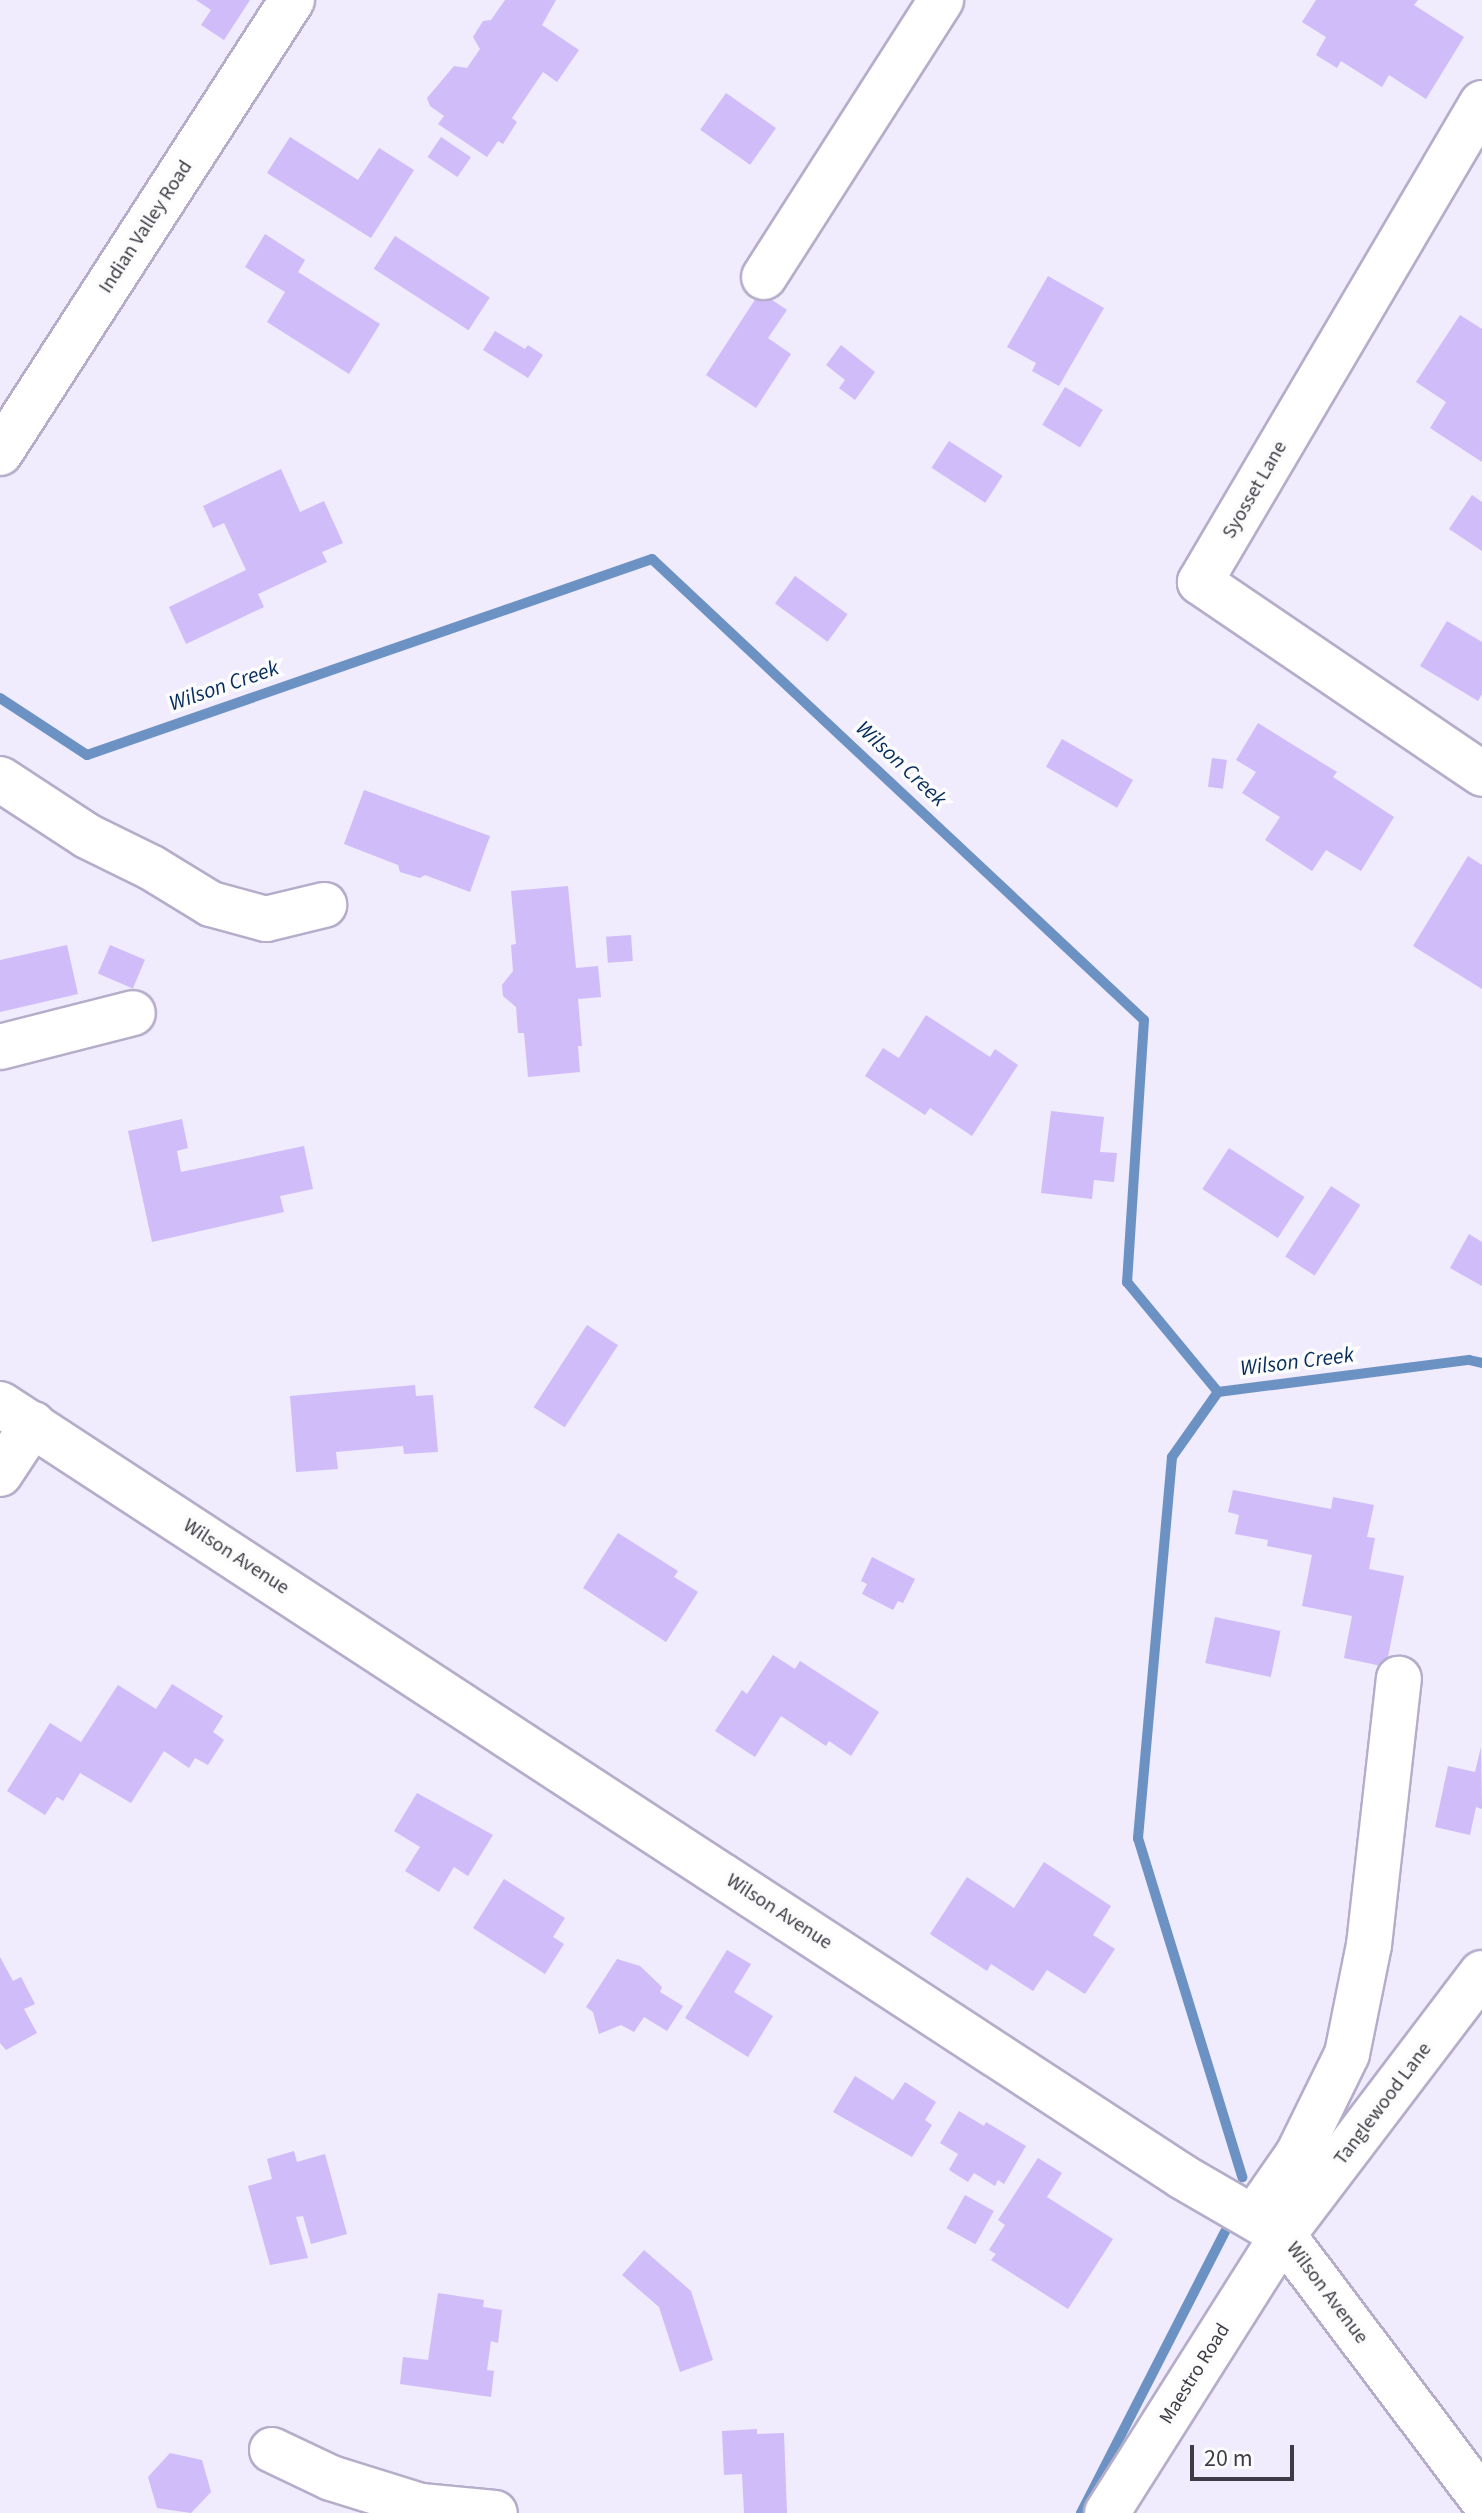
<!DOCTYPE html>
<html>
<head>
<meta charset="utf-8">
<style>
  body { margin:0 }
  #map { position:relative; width:1482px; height:2513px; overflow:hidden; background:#f0ebfd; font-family:"Source Sans 3",sans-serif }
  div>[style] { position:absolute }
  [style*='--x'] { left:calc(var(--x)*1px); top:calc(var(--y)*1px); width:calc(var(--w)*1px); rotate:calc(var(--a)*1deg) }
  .stream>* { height:10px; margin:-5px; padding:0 5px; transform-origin:5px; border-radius:5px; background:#6c92c3 }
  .building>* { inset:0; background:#cfbcf9; transform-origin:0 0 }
  .roads { filter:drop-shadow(2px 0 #b5adc9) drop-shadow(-2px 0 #b5adc9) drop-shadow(0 2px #b5adc9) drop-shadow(0 -2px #b5adc9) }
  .minor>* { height:44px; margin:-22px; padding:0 22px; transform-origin:22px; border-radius:22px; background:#fff }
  span { translate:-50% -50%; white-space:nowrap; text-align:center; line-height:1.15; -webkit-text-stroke:7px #fcfcfc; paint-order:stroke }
  .street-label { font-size:20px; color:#3e3b46 }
  .water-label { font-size:22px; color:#052c5a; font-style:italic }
  .scale { position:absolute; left:1190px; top:2445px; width:104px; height:36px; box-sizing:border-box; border:4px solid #3e3b46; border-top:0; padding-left:10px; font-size:24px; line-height:28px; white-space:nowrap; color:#3e3b46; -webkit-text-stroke:6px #fcfcfc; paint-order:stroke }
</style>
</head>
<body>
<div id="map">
  <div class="stream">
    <i style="--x:0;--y:698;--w:104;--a:33.2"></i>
    <i style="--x:87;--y:755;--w:598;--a:-19.13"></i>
    <i style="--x:652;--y:559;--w:674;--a:43.14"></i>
    <i style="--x:1144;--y:1020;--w:263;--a:93.7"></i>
    <i style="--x:1127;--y:1282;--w:143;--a:50.4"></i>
    <i style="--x:1218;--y:1392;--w:253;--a:-7.3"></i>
    <i style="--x:1469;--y:1360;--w:13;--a:13"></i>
    <i style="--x:1218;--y:1392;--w:80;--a:125.3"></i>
    <i style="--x:1172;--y:1457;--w:383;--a:95.1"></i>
    <i style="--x:1138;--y:1838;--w:355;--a:72.9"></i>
    <i style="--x:1081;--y:2513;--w:316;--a:-62.9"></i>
  </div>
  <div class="building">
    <i style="clip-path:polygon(196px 0,250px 0,224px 40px,201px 25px,211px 10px)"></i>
    <i style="clip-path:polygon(505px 0,556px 0,542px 25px,579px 50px,557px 82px,543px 72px,512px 118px,517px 122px,503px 144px,498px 141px,487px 157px,438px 124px,444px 116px,430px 106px,427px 98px,454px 66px,467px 68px,480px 49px,473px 37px,483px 21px,491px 20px)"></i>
    <i style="clip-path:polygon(1316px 0,1418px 0,1414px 5px,1464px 37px,1426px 99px,1389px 75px,1382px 87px,1341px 61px,1337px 68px,1316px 55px,1326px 37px,1302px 22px)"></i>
    <i style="left:726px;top:93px;width:61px;height:45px;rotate:35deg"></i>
    <i style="clip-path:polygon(290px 137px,358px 180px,379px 148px,414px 170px,371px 238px,267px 173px)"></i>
    <i style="left:441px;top:137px;width:36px;height:24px;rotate:34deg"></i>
    <i style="clip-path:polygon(265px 234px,305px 260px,298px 272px,380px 324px,349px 374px,267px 322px,285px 292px,245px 267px)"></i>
    <i style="left:395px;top:236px;width:113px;height:39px;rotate:33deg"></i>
    <i style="clip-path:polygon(1048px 276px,1104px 308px,1059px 386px,1032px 371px,1036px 363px,1007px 347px)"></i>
    <i style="clip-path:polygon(760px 292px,787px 310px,768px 338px,791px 354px,756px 408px,706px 375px)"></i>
    <i style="clip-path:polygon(1460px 315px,1482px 329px,1482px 462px,1430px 428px,1446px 402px,1416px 382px)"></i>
    <i style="clip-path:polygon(495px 331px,525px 349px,528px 345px,543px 355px,528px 378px,483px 350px)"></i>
    <i style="clip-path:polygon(841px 345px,875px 372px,855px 400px,839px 388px,845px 380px,826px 365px)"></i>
    <i style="left:1065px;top:387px;width:44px;height:44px;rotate:31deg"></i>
    <i style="left:949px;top:441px;width:64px;height:32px;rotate:33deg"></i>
    <i style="clip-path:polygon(281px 469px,300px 512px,324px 501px,343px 543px,322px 552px,327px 562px,258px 594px,264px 607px,186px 644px,169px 607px,246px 570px,224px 523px,213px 528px,203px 506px)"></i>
    <i style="clip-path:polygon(1472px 495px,1482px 502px,1482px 551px,1449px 529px)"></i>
    <i style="left:795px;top:576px;width:65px;height:34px;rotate:36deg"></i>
    <i style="clip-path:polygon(1447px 621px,1482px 642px,1482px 694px,1478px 701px,1420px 666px)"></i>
    <i style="clip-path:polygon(1258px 723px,1337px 772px,1333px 777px,1394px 817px,1361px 871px,1326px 850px,1312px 871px,1265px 840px,1280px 817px,1242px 793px,1256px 772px,1236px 760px)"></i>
    <i style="left:1062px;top:739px;width:82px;height:32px;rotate:30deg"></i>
    <i style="left:1212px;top:758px;width:15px;height:29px;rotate:8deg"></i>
    <i style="clip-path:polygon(364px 790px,490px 836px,470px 892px,425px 875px,420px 878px,400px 872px,398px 865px,344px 844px)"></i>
    <i style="clip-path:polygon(1468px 856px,1482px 865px,1482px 989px,1413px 946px)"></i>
    <i style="clip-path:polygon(568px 886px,576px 968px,598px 966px,601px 997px,578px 999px,582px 1046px,578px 1046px,580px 1072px,528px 1077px,524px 1033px,518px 1033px,516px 1007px,503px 996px,502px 985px,513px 971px,511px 945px,516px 944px,511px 891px)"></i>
    <i style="left:631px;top:935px;width:26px;height:25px;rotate:86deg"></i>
    <i style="clip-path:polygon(67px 945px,78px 994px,0 1012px,0 960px)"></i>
    <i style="left:110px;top:945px;width:38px;height:31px;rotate:23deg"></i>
    <i style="clip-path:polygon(926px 1015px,990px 1057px,995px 1049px,1018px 1065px,972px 1136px,930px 1108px,925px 1115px,865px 1076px,883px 1048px,899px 1058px)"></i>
    <i style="clip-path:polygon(1051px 1111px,1104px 1117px,1100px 1152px,1117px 1153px,1114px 1182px,1094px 1180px,1092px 1199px,1041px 1193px)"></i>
    <i style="clip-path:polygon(182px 1119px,188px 1148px,177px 1151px,181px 1172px,304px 1146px,313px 1189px,280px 1196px,284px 1212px,152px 1242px,128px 1131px)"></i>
    <i style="left:1229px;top:1148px;width:90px;height:49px;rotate:33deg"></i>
    <i style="left:1331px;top:1186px;width:35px;height:84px;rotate:33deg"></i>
    <i style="clip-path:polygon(1469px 1234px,1482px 1242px,1482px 1286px,1450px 1268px)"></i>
    <i style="left:587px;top:1325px;width:37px;height:98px;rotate:33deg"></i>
    <i style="clip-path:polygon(415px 1385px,416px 1396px,433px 1395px,438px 1452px,404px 1454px,403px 1446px,336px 1452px,338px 1469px,296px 1472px,290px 1396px)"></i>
    <i style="clip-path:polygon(1233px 1490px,1331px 1509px,1333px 1497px,1374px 1505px,1367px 1537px,1375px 1538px,1369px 1569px,1404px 1576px,1386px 1667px,1344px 1658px,1352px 1616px,1302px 1606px,1312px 1555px,1267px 1546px,1268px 1540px,1235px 1534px,1239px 1515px,1228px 1512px)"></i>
    <i style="clip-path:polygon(618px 1533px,678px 1571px,674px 1577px,698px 1592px,666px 1642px,583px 1588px)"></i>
    <i style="clip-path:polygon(872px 1557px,915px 1579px,903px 1603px,898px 1601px,893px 1610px,862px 1594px,867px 1584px,861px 1581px)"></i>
    <i style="left:1215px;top:1617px;width:67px;height:47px;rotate:12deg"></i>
    <i style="clip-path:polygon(773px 1655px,795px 1669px,800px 1661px,879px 1712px,851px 1756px,829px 1741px,826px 1746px,781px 1716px,755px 1757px,715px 1731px,742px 1690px,747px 1694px)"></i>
    <i style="clip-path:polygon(172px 1684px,223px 1716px,213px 1732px,224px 1740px,208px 1765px,195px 1758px,189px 1768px,164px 1751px,131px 1803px,80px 1773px,63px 1801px,57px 1797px,45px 1815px,7px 1791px,50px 1723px,81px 1742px,118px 1685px,156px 1709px)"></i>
    <i style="clip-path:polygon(1481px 1747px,1482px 1809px,1476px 1807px,1470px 1835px,1435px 1827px,1448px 1766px,1475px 1772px)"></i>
    <i style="clip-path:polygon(417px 1793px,493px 1835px,468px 1876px,454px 1867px,439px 1892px,405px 1871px,420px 1847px,394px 1831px)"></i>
    <i style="clip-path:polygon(1044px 1862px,1111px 1906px,1093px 1935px,1115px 1949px,1085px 1994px,1047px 1970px,1033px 1991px,991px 1964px,987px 1971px,930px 1934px,967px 1877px,1014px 1908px)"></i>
    <i style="clip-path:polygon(504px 1879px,565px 1918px,553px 1937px,564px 1944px,545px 1974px,473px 1928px)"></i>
    <i style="clip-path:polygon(727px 1950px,751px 1964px,734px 1992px,773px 2016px,748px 2057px,685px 2018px)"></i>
    <i style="clip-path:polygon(0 1957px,13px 1981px,21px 1977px,35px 2004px,24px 2009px,37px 2033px,6px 2050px,0 2043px)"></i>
    <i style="clip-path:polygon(617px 1959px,640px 1966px,662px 1987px,660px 1992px,683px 2006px,667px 2031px,644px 2017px,634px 2032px,621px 2025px,599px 2034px,593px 2012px,586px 2007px)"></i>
    <i style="clip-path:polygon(855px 2076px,893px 2100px,905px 2082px,936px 2102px,925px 2120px,932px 2125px,912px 2157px,833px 2112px)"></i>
    <i style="clip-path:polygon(959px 2111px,984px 2126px,986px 2122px,1026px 2146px,1004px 2184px,998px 2180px,995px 2186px,974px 2173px,968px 2182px,949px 2170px,958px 2154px,940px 2143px)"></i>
    <i style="clip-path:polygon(294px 2151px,297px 2162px,325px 2154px,347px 2234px,311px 2244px,303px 2216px,296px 2217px,308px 2258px,270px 2265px,248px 2186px,272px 2179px,267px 2159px)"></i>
    <i style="clip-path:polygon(1038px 2158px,1062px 2173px,1047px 2197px,1113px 2239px,1068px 2309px,991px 2260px,996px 2254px,989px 2250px,1005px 2225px,998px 2220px)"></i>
    <i style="left:965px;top:2195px;width:33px;height:38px;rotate:29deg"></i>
    <i style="clip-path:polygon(644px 2250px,691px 2291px,713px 2360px,680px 2372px,659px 2307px,622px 2275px)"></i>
    <i style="clip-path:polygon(438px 2293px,484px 2300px,483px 2307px,502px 2310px,498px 2343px,491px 2341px,487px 2370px,494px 2371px,491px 2397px,400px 2384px,403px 2357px,428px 2360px)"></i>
    <i style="clip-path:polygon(757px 2429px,757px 2434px,784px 2433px,787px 2513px,744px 2513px,742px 2474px,724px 2475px,722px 2431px)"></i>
    <i style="clip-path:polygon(170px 2453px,202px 2460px,211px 2492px,191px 2513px,157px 2508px,148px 2477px)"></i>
  </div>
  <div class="roads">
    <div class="minor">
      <i style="--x:1482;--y:103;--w:556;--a:120.49"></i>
      <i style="--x:1200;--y:582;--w:341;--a:34.2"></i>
      <i style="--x:764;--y:277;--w:329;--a:-57.4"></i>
      <i style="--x:0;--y:453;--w:539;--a:-57.19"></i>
      <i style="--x:0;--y:779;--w:104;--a:33.2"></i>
      <i style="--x:87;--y:836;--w:72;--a:26.2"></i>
      <i style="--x:152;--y:868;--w:69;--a:31.4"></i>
      <i style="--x:211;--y:904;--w:57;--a:15.3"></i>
      <i style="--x:266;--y:919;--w:60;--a:-13.6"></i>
      <i style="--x:0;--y:1047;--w:137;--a:-14.3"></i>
      <i style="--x:0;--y:1404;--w:1413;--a:33.16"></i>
      <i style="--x:1183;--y:2177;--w:116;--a:30.1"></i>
      <i style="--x:1283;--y:2235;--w:331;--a:53"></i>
      <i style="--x:0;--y:1474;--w:60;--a:-56.6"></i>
      <i style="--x:1254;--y:2217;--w:77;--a:-55.1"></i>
      <i style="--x:1298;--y:2154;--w:111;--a:-63.9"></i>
      <i style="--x:1347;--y:2054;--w:111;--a:-78.6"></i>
      <i style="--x:1369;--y:1945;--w:268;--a:-83.6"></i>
      <i style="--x:272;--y:2450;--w:65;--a:25.4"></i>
      <i style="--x:331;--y:2478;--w:94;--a:17.3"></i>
      <i style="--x:421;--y:2506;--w:74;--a:5.4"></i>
      <i style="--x:1107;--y:2513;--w:329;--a:-57.7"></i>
      <i style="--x:1283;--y:2235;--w:329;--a:-52.8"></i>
    </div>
  </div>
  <div class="street-label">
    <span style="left:146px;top:227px;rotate:-57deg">Indian Valley Road</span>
    <span style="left:1255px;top:490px;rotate:-60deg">Syosset Lane</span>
    <span style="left:236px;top:1557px;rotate:33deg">Wilson Avenue</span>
    <span style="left:779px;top:1912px;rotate:33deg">Wilson Avenue</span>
    <span style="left:1383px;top:2104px;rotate:-53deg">Tanglewood Lane</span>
    <span style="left:1327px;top:2293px;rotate:53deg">Wilson Avenue</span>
    <span style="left:1195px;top:2374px;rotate:-58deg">Maestro Road</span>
  </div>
  <div class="water-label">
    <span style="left:224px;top:686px;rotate:-19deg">Wilson Creek</span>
    <span style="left:901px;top:764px;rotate:43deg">Wilson Creek</span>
    <span style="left:1297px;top:1362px;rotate:-7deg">Wilson Creek</span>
  </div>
  <div class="scale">20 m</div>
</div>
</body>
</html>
